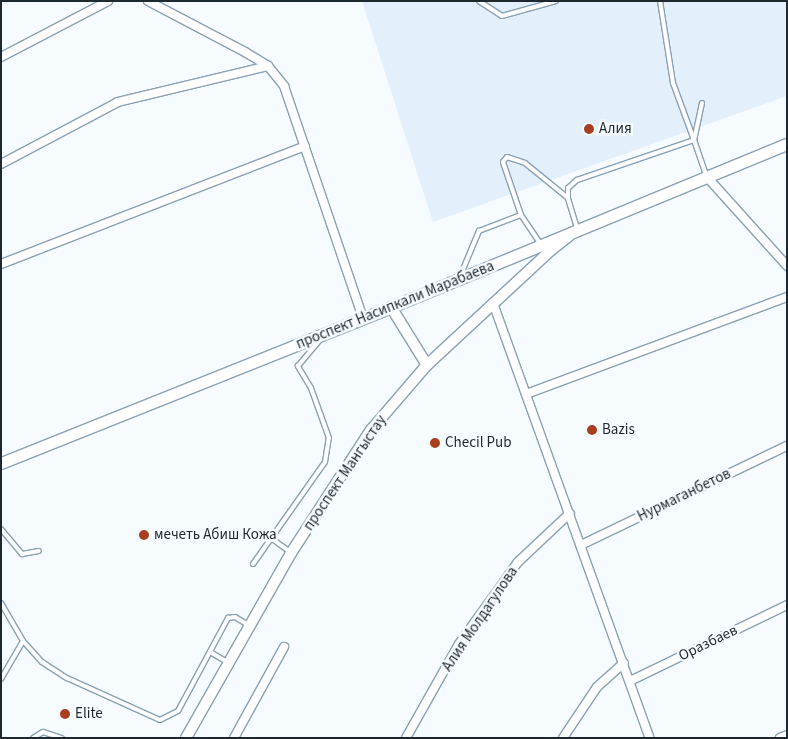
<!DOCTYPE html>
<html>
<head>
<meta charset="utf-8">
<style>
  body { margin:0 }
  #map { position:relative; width:788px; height:739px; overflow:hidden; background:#f6fbff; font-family:"Source Sans 3",sans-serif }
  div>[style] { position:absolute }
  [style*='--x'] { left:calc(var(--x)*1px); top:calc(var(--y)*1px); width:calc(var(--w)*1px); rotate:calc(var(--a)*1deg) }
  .built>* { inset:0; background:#e3effa }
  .roads { filter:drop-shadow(1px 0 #8aa1b4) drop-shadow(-1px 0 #8aa1b4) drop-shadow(0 1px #8aa1b4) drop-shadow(0 -1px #8aa1b4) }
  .service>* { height:4px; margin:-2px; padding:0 2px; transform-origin:2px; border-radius:2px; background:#fff }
  .minor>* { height:8px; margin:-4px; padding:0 4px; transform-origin:4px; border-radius:4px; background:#fff }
  .tertiary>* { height:10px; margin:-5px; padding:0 5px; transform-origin:5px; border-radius:5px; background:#fff }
  .secondary>* { height:11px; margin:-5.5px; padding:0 5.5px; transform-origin:5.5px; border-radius:5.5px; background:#fff }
  .dots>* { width:14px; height:14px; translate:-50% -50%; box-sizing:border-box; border:2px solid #f6fbff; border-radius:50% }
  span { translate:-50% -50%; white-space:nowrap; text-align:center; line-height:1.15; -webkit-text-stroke:5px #f6fbff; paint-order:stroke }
  .poi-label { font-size:15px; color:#1e282f }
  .left { translate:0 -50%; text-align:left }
  .street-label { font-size:15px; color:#1e282f }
  .frame { position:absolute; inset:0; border:2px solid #1e282f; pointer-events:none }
</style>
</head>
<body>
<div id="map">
  <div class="built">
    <i style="clip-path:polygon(362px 1px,787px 1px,787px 96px,433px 222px)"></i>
  </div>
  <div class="roads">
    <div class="service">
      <i style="--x:479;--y:1;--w:27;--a:33"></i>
      <i style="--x:502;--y:16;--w:56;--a:-15.5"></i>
      <i style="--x:702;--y:103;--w:38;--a:102"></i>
      <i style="--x:694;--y:140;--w:37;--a:71"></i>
      <i style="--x:521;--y:215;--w:56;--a:-108.8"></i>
      <i style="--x:503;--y:162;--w:6;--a:-51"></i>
      <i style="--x:507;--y:157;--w:19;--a:18"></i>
      <i style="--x:525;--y:163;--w:55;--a:39.1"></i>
      <i style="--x:577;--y:228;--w:31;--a:-107"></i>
      <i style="--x:568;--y:198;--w:10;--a:-90"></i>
      <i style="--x:568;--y:188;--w:12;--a:-42"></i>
      <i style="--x:577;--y:180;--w:124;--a:-18.9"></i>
      <i style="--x:694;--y:140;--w:61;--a:-110.2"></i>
      <i style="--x:673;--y:83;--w:83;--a:-99"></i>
      <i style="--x:461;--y:274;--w:47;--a:-67.3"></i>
      <i style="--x:479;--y:231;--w:45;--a:-20.9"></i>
      <i style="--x:521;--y:215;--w:34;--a:56"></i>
      <i style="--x:1;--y:529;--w:33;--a:50"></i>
      <i style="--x:22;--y:554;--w:17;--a:-10"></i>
      <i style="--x:271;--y:538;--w:24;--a:36"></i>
      <i style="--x:253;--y:564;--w:125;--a:-54.8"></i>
      <i style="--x:325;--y:462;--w:24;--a:-81"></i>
      <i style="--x:329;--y:438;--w:53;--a:-109.8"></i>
      <i style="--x:311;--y:388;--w:26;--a:-121"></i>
      <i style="--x:298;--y:366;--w:35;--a:-50"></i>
      <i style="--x:1;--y:603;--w:44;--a:59.9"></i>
      <i style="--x:23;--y:641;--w:28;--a:48"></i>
      <i style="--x:42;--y:662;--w:30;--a:33"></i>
      <i style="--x:67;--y:678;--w:102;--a:24.3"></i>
      <i style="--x:160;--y:720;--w:20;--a:-27"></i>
      <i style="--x:178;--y:711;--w:106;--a:-61.7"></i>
      <i style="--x:228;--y:618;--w:7;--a:-8"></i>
      <i style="--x:235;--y:617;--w:17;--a:31"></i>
      <i style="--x:210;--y:652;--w:20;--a:30"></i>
      <i style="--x:1;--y:679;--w:44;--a:-59.9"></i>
      <i style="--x:33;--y:738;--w:12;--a:-31"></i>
      <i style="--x:43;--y:732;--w:20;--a:18"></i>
    </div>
    <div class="minor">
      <i style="--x:148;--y:1;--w:110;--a:27.7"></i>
      <i style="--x:245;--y:52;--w:27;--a:31"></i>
      <i style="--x:268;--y:66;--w:26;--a:51"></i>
      <i style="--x:284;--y:86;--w:245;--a:71.2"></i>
      <i style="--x:1;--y:57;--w:121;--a:-27.6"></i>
      <i style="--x:1;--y:164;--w:132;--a:-27.9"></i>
      <i style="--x:118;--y:102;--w:154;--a:-13.5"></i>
      <i style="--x:707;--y:177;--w:120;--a:48"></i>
      <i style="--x:1;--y:264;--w:326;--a:-21.2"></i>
      <i style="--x:493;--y:303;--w:462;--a:70.2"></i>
      <i style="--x:526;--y:394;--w:278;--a:-20.4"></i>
      <i style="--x:581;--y:545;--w:229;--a:-25.7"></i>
      <i style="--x:630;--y:681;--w:174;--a:-25.8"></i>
      <i style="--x:234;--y:738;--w:104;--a:-61.2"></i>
      <i style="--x:406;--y:738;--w:108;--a:-60.6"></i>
      <i style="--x:459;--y:644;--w:101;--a:-54.3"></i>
      <i style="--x:518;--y:562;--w:71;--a:-43.3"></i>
      <i style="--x:563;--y:738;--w:61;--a:-56.3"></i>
      <i style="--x:597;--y:687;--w:36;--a:-42"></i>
      <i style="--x:780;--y:738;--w:8;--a:-23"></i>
    </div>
    <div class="tertiary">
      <i style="--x:391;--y:307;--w:68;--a:58.2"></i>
      <i style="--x:186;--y:738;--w:213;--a:-60.4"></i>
      <i style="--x:291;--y:553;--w:147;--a:-57"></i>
      <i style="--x:371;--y:430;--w:86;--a:-49.3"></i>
      <i style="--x:427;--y:365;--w:169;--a:-42.8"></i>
      <i style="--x:551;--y:250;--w:23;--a:-38"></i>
    </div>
    <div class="secondary">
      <i style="--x:1;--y:463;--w:420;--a:-21.8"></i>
      <i style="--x:391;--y:307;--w:428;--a:-22.4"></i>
    </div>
  </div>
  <div class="dots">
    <i style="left:589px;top:129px;background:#a84020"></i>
    <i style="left:592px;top:430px;background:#a84020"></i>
    <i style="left:435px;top:443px;background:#a84020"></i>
    <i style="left:144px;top:535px;background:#a84020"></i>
    <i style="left:65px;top:714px;background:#a84020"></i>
  </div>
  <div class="poi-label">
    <span class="left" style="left:599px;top:129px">Алия</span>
    <span class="left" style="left:602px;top:430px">Bazis</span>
    <span class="left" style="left:445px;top:443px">Checil Pub</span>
    <span class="left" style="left:154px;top:535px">мечеть Абиш Кожа</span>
    <span class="left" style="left:75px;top:714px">Elite</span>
  </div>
  <div class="street-label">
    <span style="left:395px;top:305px;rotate:-22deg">проспект Насипкали Марабаева</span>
    <span style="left:345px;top:473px;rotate:-56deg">проспект Мангыстау</span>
    <span style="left:684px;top:495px;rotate:-26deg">Нурмаганбетов</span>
    <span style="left:480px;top:619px;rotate:-56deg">Алия Молдагулова</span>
    <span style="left:708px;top:643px;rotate:-26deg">Оразбаев</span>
  </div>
  <div class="frame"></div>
</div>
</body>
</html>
